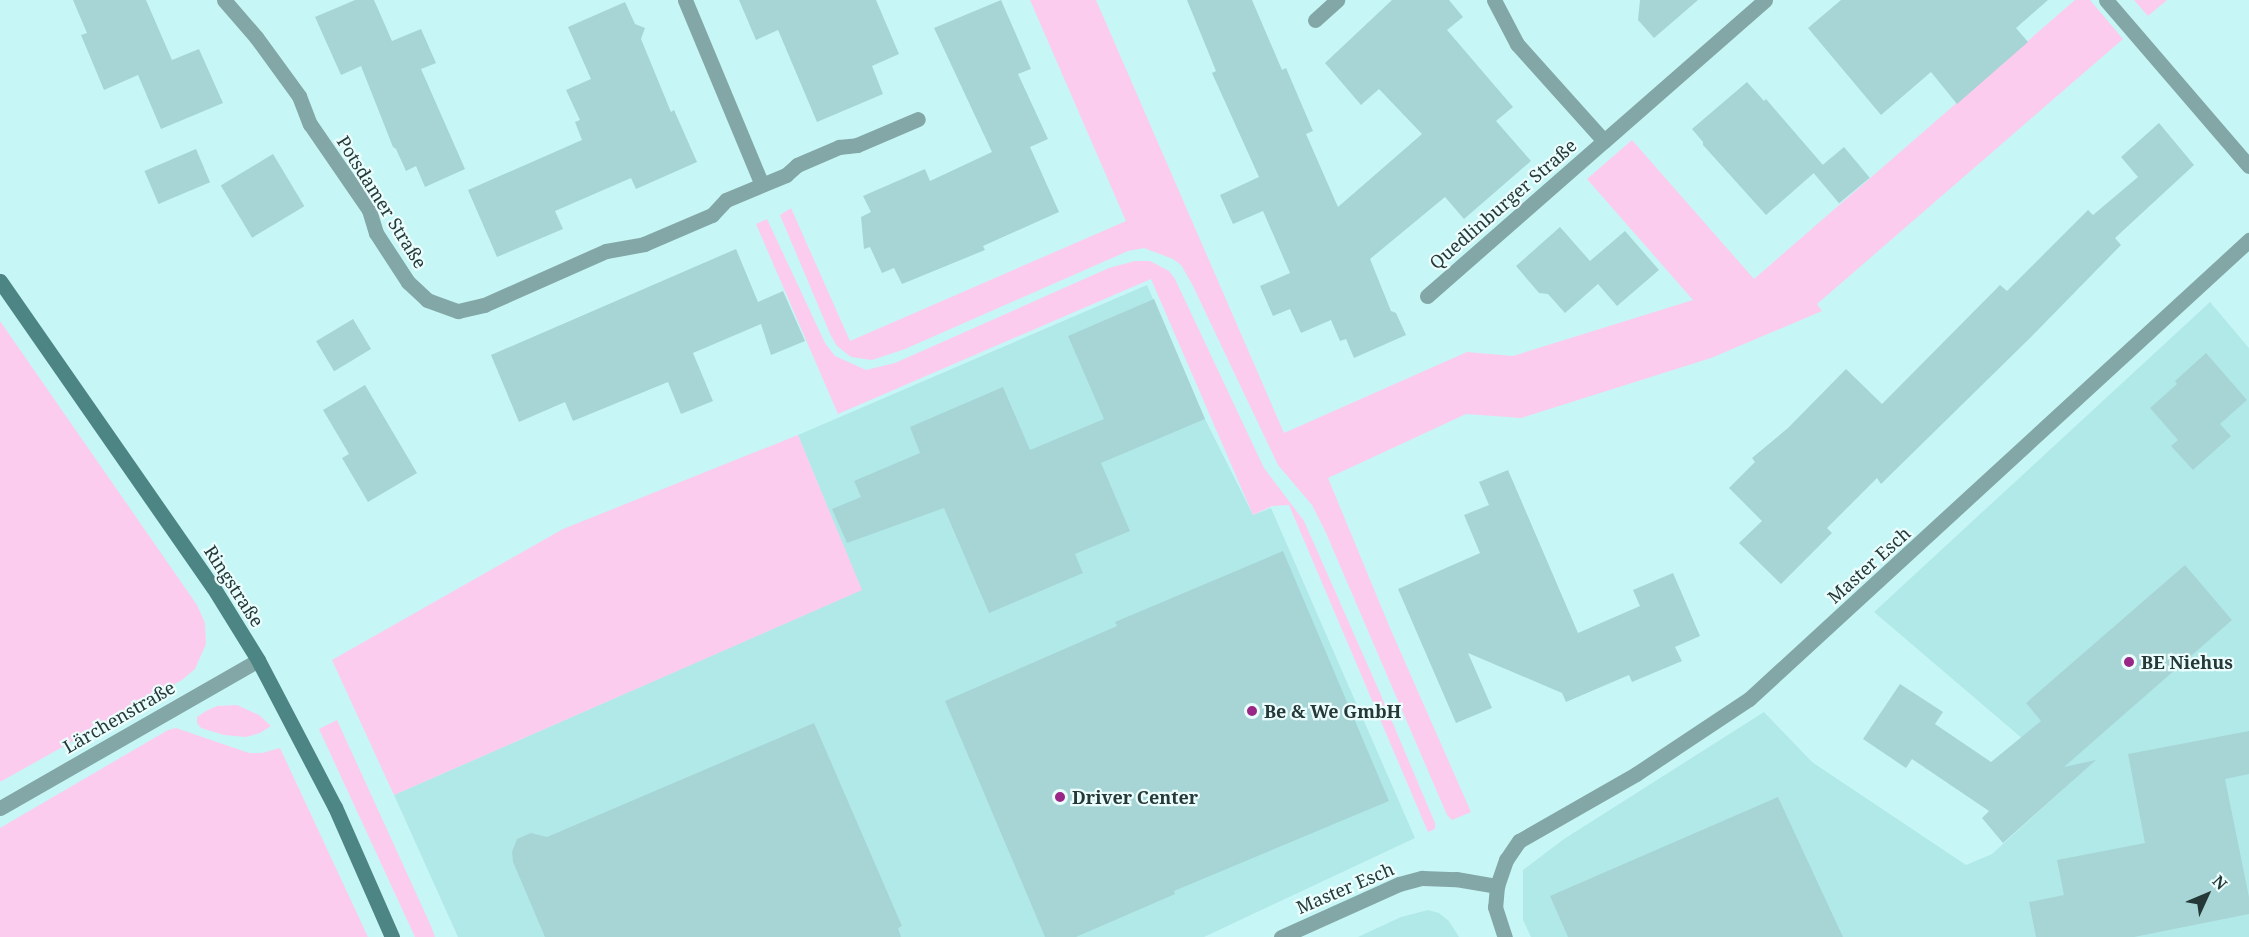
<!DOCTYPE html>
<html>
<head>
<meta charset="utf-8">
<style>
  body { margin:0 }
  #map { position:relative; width:2249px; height:937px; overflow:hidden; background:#c7f6f6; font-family:"Noto Serif",serif }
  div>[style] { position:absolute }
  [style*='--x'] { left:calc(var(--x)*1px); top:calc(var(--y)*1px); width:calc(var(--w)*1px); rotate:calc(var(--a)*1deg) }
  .built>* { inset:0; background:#b1e9e9 }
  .green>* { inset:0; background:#fcccee }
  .building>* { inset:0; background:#a7d5d5; transform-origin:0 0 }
  .street>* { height:15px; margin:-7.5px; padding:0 7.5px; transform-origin:7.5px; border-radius:7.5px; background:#83a7a7 }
  .secondary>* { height:15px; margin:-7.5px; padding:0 7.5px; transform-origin:7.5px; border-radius:7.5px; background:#4d8585 }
  .dots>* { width:16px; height:16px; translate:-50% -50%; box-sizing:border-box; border:3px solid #ebfdfd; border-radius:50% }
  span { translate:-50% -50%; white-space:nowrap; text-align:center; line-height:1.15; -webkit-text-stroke:4.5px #ebfdfd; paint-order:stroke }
  .street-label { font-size:18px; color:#263939 }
  .poi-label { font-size:18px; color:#263939; font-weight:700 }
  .left { translate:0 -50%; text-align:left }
  .north { position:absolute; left:2177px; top:865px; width:60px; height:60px; -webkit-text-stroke:4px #ebfdfd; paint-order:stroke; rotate:46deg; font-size:16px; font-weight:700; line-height:24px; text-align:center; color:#263939 }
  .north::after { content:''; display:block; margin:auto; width:21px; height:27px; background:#263939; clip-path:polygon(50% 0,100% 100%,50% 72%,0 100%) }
</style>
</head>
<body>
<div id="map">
  <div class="built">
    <i style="clip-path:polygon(1147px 285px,1205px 419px,1253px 515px,1271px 508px,1415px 838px,1204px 937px,458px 937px,394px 795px,861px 590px,798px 435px)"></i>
    <i style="clip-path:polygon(2210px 302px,2249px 348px,2249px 937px,1531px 937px,1523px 920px,1523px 870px,1564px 839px,1764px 712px,1812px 762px,1966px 865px,1992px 854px,2072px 781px,1874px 612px)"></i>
    <i style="clip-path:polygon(1428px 910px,1439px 913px,1449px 921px,1459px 937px,1358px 937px,1401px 917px)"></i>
  </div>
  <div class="green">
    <i style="clip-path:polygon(1030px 0,1096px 0,1284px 433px,1467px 352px,1513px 356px,1693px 300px,1587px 179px,1632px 140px,1754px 279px,2075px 0,2090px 0,2123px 39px,1817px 304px,1822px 311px,1711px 358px,1521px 418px,1466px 414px,1328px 478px,1390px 628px,1471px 812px,1452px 820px,1447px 815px,1326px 533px,1312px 505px,1278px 465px,1192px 284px,1181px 265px,1173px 259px,1144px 248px,1128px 251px,905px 349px,872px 360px,851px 357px,837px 346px,831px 336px,780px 215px,791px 208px,850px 341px,1126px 221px)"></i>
    <i style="clip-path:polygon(2134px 0,2167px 0,2148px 16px)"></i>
    <i style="clip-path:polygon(767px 219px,825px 343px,835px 356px,866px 370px,895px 363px,1109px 268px,1135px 261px,1150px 261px,1169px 271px,1175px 279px,1264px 468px,1304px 521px,1380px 693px,1435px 823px,1435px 829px,1428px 832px,1289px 505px,1272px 506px,1253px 515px,1151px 279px,838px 414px,756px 224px)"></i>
    <i style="clip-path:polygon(0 321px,197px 605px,205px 623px,206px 644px,195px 669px,182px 680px,0 782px)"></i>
    <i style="clip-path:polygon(798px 435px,862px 590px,394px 795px,332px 660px,563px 529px)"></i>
    <i style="clip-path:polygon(237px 705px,259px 715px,271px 726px,260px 733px,246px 737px,224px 735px,201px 728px,197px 723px,197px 717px,206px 711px,217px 706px)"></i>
    <i style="clip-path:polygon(337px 720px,431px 926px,435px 937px,415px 937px,319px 729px)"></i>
    <i style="clip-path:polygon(176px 728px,249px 753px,262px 753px,280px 748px,368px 937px,0 937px,0 828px,168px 730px)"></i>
  </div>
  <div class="building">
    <i style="clip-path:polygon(73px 0,146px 0,172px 60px,199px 49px,223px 103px,161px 129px,138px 75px,104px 90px,81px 35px,87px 33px)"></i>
    <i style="clip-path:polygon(355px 0,374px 0,392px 41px,421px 29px,436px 63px,421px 69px,465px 169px,425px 187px,416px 166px,406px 171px,396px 149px,393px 147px,361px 66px,341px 75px,315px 17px)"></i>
    <i style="clip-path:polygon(739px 0,876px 0,899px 54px,872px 66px,883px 94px,817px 122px,778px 30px,756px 40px)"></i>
    <i style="clip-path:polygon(1001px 0,1031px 69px,1018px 74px,1048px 139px,1030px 147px,1059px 212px,983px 246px,985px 250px,902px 284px,894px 268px,882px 273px,870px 247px,864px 249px,861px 217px,871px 212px,863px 196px,925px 169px,930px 181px,992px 152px,934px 28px)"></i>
    <i style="clip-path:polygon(1187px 0,1252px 0,1282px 70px,1286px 68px,1313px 131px,1306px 134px,1338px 207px,1422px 134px,1379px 89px,1361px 105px,1325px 63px,1392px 0,1449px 0,1463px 17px,1447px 30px,1513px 107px,1496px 121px,1531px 161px,1464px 219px,1445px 197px,1370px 259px,1391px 311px,1396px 313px,1406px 335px,1354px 358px,1346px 339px,1340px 341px,1331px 320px,1301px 333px,1290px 309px,1273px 316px,1260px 286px,1290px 273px,1263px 211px,1233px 224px,1220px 195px,1259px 177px,1212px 73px,1216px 71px)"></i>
    <i style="clip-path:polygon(1640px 0,1698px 0,1654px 38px,1638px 20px)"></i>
    <i style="clip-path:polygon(1841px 0,2048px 0,2016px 28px,2028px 42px,1957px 104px,1931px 72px,1881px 115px,1808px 28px)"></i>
    <i style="clip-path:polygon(625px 2px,635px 24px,645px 28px,641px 39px,671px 112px,674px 110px,697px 162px,636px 189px,631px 178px,555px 211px,563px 229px,497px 257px,468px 190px,582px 140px,575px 122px,580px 120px,566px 90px,591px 79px,568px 27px)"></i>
    <i style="clip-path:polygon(1747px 82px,1764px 101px,1766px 99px,1823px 165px,1766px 215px,1703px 145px,1703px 142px,1692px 129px)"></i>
    <i style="clip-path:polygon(2159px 123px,2194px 165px,2115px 238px,2121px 245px,2030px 338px,1881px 484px,1877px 478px,1827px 528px,1832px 533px,1781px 584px,1739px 543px,1762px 521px,1729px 488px,1755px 462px,1752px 458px,1788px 428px,1846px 369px,1882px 404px,2000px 285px,2007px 291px,2088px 210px,2093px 215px,2138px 177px,2121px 157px)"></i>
    <i style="left:1844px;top:147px;width:40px;height:40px;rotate:50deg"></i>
    <i style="left:196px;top:149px;width:36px;height:56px;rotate:67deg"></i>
    <i style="left:273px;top:154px;width:61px;height:61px;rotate:59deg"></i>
    <i style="clip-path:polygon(1560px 227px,1590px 261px,1625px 231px,1659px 270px,1617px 306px,1598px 284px,1565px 313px,1548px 294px,1539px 293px,1516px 266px)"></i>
    <i style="clip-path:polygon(736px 249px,758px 302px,783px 291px,805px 341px,771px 355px,761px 324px,693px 353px,713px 401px,681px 414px,668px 382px,573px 421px,565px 402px,519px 422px,491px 355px)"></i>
    <i style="clip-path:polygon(1154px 299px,1205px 419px,1101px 463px,1130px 531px,1075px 554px,1083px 573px,989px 613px,944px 508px,847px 543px,832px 509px,861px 497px,854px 481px,920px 453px,910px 427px,1003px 387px,1030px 450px,1104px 419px,1068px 336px)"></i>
    <i style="left:353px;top:319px;width:35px;height:43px;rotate:59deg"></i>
    <i style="clip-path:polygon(2206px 353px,2247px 400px,2220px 424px,2231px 436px,2193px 470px,2171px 446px,2178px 440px,2150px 408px,2177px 384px,2175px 381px)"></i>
    <i style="clip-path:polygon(365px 385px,417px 473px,368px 502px,342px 458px,349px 454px,323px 410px)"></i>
    <i style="clip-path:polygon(1508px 470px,1578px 633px,1640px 606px,1633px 590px,1673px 573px,1700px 636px,1675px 647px,1682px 661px,1632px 682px,1629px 675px,1566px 702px,1562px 693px,1468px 653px,1492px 708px,1456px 723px,1398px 589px,1480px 553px,1464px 515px,1489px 505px,1479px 482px)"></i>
    <i style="clip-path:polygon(1283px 551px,1389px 801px,1174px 891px,1175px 894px,1076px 937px,1045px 937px,945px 701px,1117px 626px,1115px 622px)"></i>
    <i style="clip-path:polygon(2185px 565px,2232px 620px,2064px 767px,2096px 760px,2003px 843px,1982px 818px,1989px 811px,1912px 759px,1906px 768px,1863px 739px,1900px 684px,1943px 712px,1935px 724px,1991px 762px,2041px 721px,2026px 703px)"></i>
    <i style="clip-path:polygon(814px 723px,902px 926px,898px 928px,901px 937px,545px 937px,513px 862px,512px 852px,517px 839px,531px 833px,547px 837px)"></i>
    <i style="clip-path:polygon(2249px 731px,2249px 774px,2225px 779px,2249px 897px,2249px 914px,2134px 937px,2036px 937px,2029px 902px,2064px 895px,2057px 860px,2145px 843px,2128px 754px)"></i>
    <i style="clip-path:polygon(1778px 797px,1843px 937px,1568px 937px,1550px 896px)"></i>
  </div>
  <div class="street">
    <i style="--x:224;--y:0;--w:49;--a:49.1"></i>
    <i style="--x:256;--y:37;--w:73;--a:53.9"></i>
    <i style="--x:299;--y:96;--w:30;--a:69"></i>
    <i style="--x:310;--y:124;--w:104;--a:55.5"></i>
    <i style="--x:369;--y:210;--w:24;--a:73"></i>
    <i style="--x:376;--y:233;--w:59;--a:56.9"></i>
    <i style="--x:408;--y:282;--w:26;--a:43"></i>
    <i style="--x:427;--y:300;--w:33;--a:20"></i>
    <i style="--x:458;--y:311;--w:27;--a:-13"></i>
    <i style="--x:484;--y:305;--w:133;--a:-23.9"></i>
    <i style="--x:606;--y:251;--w:39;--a:-10"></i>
    <i style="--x:644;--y:244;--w:74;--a:-23.1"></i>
    <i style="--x:712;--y:215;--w:21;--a:-47"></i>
    <i style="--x:726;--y:200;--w:65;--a:-22.6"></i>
    <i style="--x:786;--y:175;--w:15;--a:-42"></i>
    <i style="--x:797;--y:165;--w:46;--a:-23.2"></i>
    <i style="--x:839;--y:147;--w:18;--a:-6"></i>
    <i style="--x:857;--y:145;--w:66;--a:-23.1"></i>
    <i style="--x:685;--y:0;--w:200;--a:67.4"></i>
    <i style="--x:1494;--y:0;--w:50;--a:62.4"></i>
    <i style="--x:1517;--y:44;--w:130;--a:48.1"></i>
    <i style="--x:1604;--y:141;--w:214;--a:-41.2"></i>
    <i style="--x:2106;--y:0;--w:219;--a:49.3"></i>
    <i style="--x:1315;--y:20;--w:30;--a:-42"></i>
    <i style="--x:1427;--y:296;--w:235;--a:-41.2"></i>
    <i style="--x:0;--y:808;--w:297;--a:-29.8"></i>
    <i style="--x:1497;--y:886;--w:21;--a:95"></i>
    <i style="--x:1495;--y:907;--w:32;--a:72"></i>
    <i style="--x:1281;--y:937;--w:129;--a:-24.2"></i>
    <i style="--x:1399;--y:884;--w:24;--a:-15"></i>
    <i style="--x:1422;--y:878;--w:34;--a:2"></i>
    <i style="--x:1456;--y:879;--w:42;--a:9.7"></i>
    <i style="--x:1497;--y:886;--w:28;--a:-71"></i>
    <i style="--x:1506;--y:860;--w:23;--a:-56"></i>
    <i style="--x:1519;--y:841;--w:135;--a:-29.8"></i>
    <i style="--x:1636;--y:774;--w:136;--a:-33.6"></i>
    <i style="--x:1749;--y:699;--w:679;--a:-42.55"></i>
  </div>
  <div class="secondary">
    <i style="--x:0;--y:281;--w:373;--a:55.2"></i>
    <i style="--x:213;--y:587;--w:86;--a:58.3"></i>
    <i style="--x:258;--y:660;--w:166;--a:62.4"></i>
    <i style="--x:335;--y:807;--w:142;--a:66.3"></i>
  </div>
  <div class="dots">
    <i style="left:2129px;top:662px;background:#992785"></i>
    <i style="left:1252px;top:711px;background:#992785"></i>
    <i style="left:1060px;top:797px;background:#992785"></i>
  </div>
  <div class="street-label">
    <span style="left:382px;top:202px;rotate:58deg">Potsdamer Straße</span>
    <span style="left:1503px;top:204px;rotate:-41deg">Quedlinburger Straße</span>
    <span style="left:1869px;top:565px;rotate:-42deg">Master Esch</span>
    <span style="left:234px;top:586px;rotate:57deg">Ringstraße</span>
    <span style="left:119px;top:717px;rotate:-30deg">Lärchenstraße</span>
    <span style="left:1345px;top:888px;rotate:-23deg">Master Esch</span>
  </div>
  <div class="poi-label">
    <span class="left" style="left:2141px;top:662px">BE Niehus</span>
    <span class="left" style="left:1264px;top:711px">Be &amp; We GmbH</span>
    <span class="left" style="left:1072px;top:797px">Driver Center</span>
  </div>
  <div class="north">N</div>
</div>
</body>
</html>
